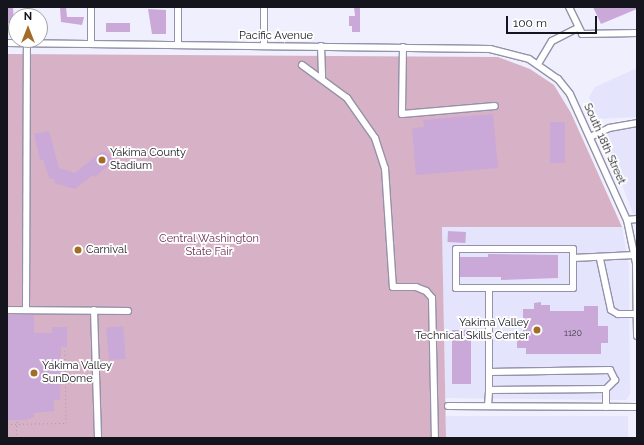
<!DOCTYPE html>
<html>
<head>
<meta charset="utf-8">
<style>
  body { margin:0 }
  #map { position:relative; width:644px; height:445px; overflow:hidden; background:#f0effe; font-family:Raleway,sans-serif }
  div>[style] { position:absolute }
  [style*='--x'] { left:calc(var(--x)*1px); top:calc(var(--y)*1px); width:calc(var(--w)*1px); rotate:calc(var(--a)*1deg) }
  .built>* { inset:0; background:#e5e4fd; transform-origin:0 0 }
  .green>* { inset:0; background:#d7b1c6 }
  .building>* { inset:0; background:#caa9d8; transform-origin:0 0 }
  .path>* { height:1px; margin-top:-0.5px; transform-origin:0; background:repeating-linear-gradient(90deg,#9f9eaa 0 1px,transparent 0 4px) }
  .roads { filter:drop-shadow(1px 0 #9392a9) drop-shadow(-1px 0 #9392a9) drop-shadow(0 1px #9392a9) drop-shadow(0 -1px #9392a9) }
  .minor>* { height:6px; margin:-3px; padding:0 3px; transform-origin:3px; border-radius:3px; background:#fff }
  .dots>* { width:11px; height:11px; translate:-50% -50%; box-sizing:border-box; border:2px solid #fff; border-radius:50% }
  span { translate:-50% -50%; white-space:nowrap; text-align:center; line-height:1.15; -webkit-text-stroke:3.5px #fff; paint-order:stroke }
  .number-label { font-size:9px; color:#423a4c }
  .number-label span { -webkit-text-stroke-width:0 }
  .street-label { font-size:11px; color:#15151d }
  .poi-label { font-size:11px; color:#15151d }
  .left { translate:0 -50%; text-align:left }
  .right { translate:-100% -50%; text-align:right }
  .park-label { font-size:11px; color:#6c2c54 }
  .frame { position:absolute; inset:0; border:8px solid #15151d; pointer-events:none }
  .north { position:absolute; left:8px; top:8px; width:40px; height:40px; box-sizing:border-box; background:#fff; border:1px solid #a1a1a5; border-radius:50%; rotate:0deg; font-size:11px; font-weight:700; line-height:16px; text-align:center; color:#15151d }
  .north::after { content:''; display:block; margin:auto; width:14px; height:18px; background:#a36d27; clip-path:polygon(50% 0,100% 100%,50% 72%,0 100%) }
  .scale { position:absolute; left:506px; top:16px; width:91px; height:18px; box-sizing:border-box; border:2px solid #15151d; border-top:0; padding-left:5px; font-size:12px; line-height:14px; white-space:nowrap; color:#15151d; -webkit-text-stroke:3px #fff; paint-order:stroke }
</style>
</head>
<body>
<div id="map">
  <div class="built">
    <i style="clip-path:polygon(637px 68px,637px 117px,597px 119px,589px 97px,595px 87px)"></i>
    <i style="clip-path:polygon(637px 126px,637px 224px,604px 138px,611px 130px)"></i>
    <i style="clip-path:polygon(442px 227px,622px 227px,629px 266px,630px 394px,626px 400px,445px 398px)"></i>
    <i style="left:446px;top:416px;width:182px;height:22px"></i>
  </div>
  <div class="green">
    <i style="clip-path:polygon(7px 54px,498px 57px,530px 69px,554px 85px,571px 113px,622px 227px,442px 227px,446px 438px,7px 438px)"></i>
  </div>
  <div class="building">
    <i style="clip-path:polygon(7px 7px,13px 7px,14px 23px,7px 23px)"></i>
    <i style="clip-path:polygon(66px 7px,67px 17px,84px 17px,82px 25px,61px 22px,60px 8px)"></i>
    <i style="clip-path:polygon(354px 7px,360px 7px,360px 32px,352px 32px,352px 26px,349px 26px,349px 16px,355px 16px)"></i>
    <i style="clip-path:polygon(593px 7px,637px 7px,637px 9px,601px 24px)"></i>
    <i style="clip-path:polygon(148px 9px,166px 10px,166px 34px,152px 34px)"></i>
    <i style="left:106px;top:23px;width:24px;height:9px"></i>
    <i style="clip-path:polygon(493px 114px,498px 168px,416px 175px,412px 128px,424px 127px,423px 120px)"></i>
    <i style="left:550px;top:122px;width:15px;height:41px"></i>
    <i style="clip-path:polygon(49px 131px,59px 168px,75px 173px,101px 152px,106px 152px,114px 160px,95px 177px,93px 175px,75px 189px,54px 183px,55px 180px,49px 178px,43px 159px,40px 160px,34px 134px)"></i>
    <i style="left:448px;top:231px;width:18px;height:11px;rotate:3deg"></i>
    <i style="clip-path:polygon(488px 254px,558px 255px,558px 278px,501px 280px,501px 277px,460px 277px,460px 257px,488px 257px)"></i>
    <i style="clip-path:polygon(541px 302px,541px 305px,550px 305px,550px 311px,584px 311px,584px 306px,598px 306px,598px 326px,608px 326px,608px 343px,601px 343px,601px 354px,526px 354px,526px 348px,517px 348px,517px 337px,523px 337px,523px 309px,534px 309px,534px 303px)"></i>
    <i style="clip-path:polygon(7px 315px,34px 315px,34px 333px,52px 333px,52px 327px,67px 327px,67px 347px,61px 347px,60px 400px,54px 400px,54px 411px,34px 413px,34px 417px,26px 420px,7px 420px)"></i>
    <i style="left:123px;top:326px;width:33px;height:17px;rotate:85deg"></i>
    <i style="left:452px;top:330px;width:19px;height:54px"></i>
  </div>
  <div class="path">
    <i style="--x:7;--y:424;--w:59;--a:-1"></i>
    <i style="--x:66;--y:423;--w:73;--a:-90.8"></i>
    <i style="--x:16;--y:438;--w:17;--a:-87"></i>
  </div>
  <div class="roads">
    <div class="minor">
      <i style="--x:91;--y:7;--w:37;--a:90"></i>
      <i style="--x:178;--y:7;--w:38;--a:90"></i>
      <i style="--x:569;--y:7;--w:30;--a:64"></i>
      <i style="--x:582;--y:34;--w:55;--a:-1"></i>
      <i style="--x:7;--y:43;--w:483;--a:0.7"></i>
      <i style="--x:490;--y:49;--w:40;--a:14.4"></i>
      <i style="--x:529;--y:59;--w:35;--a:35"></i>
      <i style="--x:558;--y:79;--w:19;--a:51"></i>
      <i style="--x:570;--y:94;--w:138;--a:65.7"></i>
      <i style="--x:627;--y:220;--w:44;--a:78.2"></i>
      <i style="--x:636;--y:263;--w:73;--a:89.2"></i>
      <i style="--x:264;--y:46;--w:39;--a:-90"></i>
      <i style="--x:321;--y:46;--w:31;--a:88"></i>
      <i style="--x:403;--y:47;--w:67;--a:90.9"></i>
      <i style="--x:402;--y:114;--w:93;--a:-4.9"></i>
      <i style="--x:538;--y:64;--w:27;--a:-59"></i>
      <i style="--x:552;--y:41;--w:29;--a:-27"></i>
      <i style="--x:302;--y:65;--w:56;--a:36.3"></i>
      <i style="--x:347;--y:98;--w:49;--a:55"></i>
      <i style="--x:375;--y:138;--w:32;--a:72"></i>
      <i style="--x:385;--y:168;--w:119;--a:86.2"></i>
      <i style="--x:393;--y:287;--w:23;--a:0"></i>
      <i style="--x:416;--y:287;--w:11;--a:22"></i>
      <i style="--x:426;--y:291;--w:9;--a:49"></i>
      <i style="--x:432;--y:298;--w:140;--a:88.8"></i>
      <i style="--x:590;--y:137;--w:21;--a:-25"></i>
      <i style="--x:609;--y:128;--w:28;--a:-10"></i>
      <i style="--x:627;--y:220;--w:10;--a:-6"></i>
      <i style="--x:573;--y:258;--w:62;--a:-2.8"></i>
      <i style="--x:600;--y:259;--w:52;--a:77.8"></i>
      <i style="--x:611;--y:310;--w:8;--a:30"></i>
      <i style="--x:618;--y:314;--w:19;--a:0"></i>
      <i style="--x:7;--y:310;--w:121;--a:0.5"></i>
      <i style="--x:26;--y:310;--w:266;--a:-89.8"></i>
      <i style="--x:94;--y:310;--w:128;--a:88.2"></i>
      <i style="--x:489;--y:372;--w:84;--a:-90"></i>
      <i style="--x:489;--y:288;--w:84;--a:0"></i>
      <i style="--x:573;--y:288;--w:39;--a:-90"></i>
      <i style="--x:573;--y:249;--w:117;--a:180"></i>
      <i style="--x:456;--y:249;--w:39;--a:90"></i>
      <i style="--x:456;--y:288;--w:33;--a:0"></i>
      <i style="--x:448;--y:406;--w:189;--a:0.3"></i>
      <i style="--x:488;--y:406;--w:16;--a:-86"></i>
      <i style="--x:606;--y:407;--w:18;--a:-90"></i>
      <i style="--x:606;--y:389;--w:13;--a:-45"></i>
      <i style="--x:615;--y:380;--w:11;--a:-117"></i>
      <i style="--x:610;--y:370;--w:121;--a:179.1"></i>
      <i style="--x:489;--y:372;--w:18;--a:90"></i>
      <i style="--x:489;--y:390;--w:117;--a:-0.5"></i>
    </div>
  </div>
  <div class="dots">
    <i style="left:102px;top:160px;background:#a36d27"></i>
    <i style="left:78px;top:250px;background:#a36d27"></i>
    <i style="left:537px;top:330px;background:#a36d27"></i>
    <i style="left:34px;top:373px;background:#a36d27"></i>
  </div>
  <div class="number-label">
    <span style="left:573px;top:333px">1120</span>
  </div>
  <div class="street-label">
    <span style="left:276px;top:36px">Pacific Avenue</span>
    <span style="left:604px;top:144px;rotate:66deg">South 18th Street</span>
  </div>
  <div class="poi-label">
    <span class="left" style="left:110px;top:160px">Yakima County<br>Stadium</span>
    <span class="left" style="left:86px;top:250px">Carnival</span>
    <span class="right" style="left:529px;top:330px">Yakima Valley<br>Technical Skills Center</span>
    <span class="left" style="left:42px;top:373px">Yakima Valley<br>SunDome</span>
  </div>
  <div class="park-label">
    <span style="left:209px;top:246px">Central Washington<br>State Fair</span>
  </div>
  <div class="frame"></div>
  <div class="north">N</div>
  <div class="scale">100 m</div>
</div>
</body>
</html>
